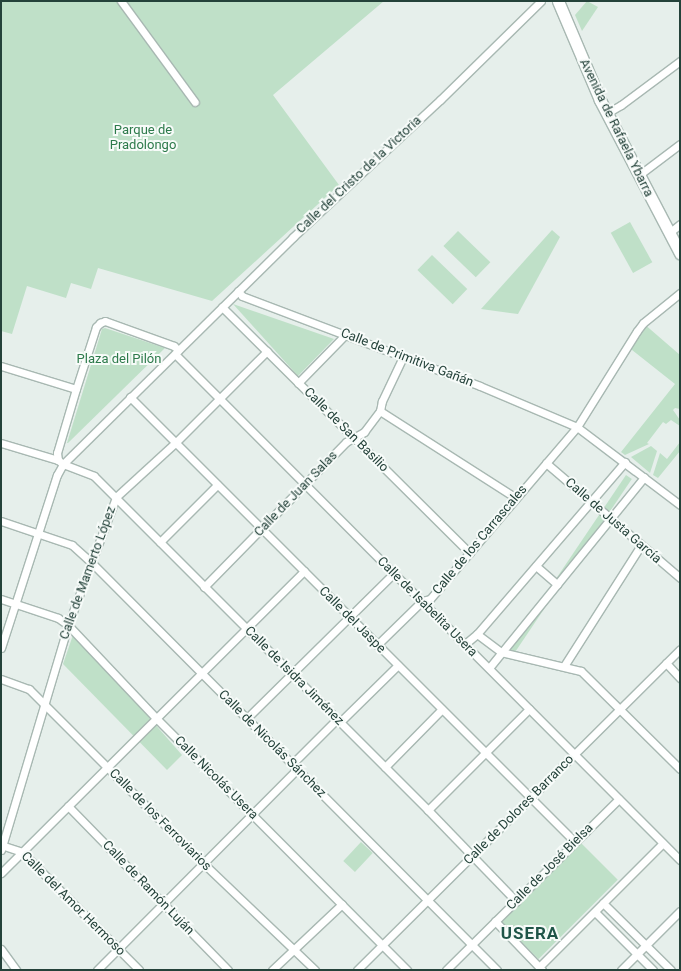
<!DOCTYPE html>
<html>
<head>
<meta charset="utf-8">
<style>
  body { margin:0 }
  #map { position:relative; width:681px; height:971px; overflow:hidden; background:#e6efeb; font-family:Roboto,sans-serif }
  div>[style] { position:absolute }
  [style*='--x'] { left:calc(var(--x)*1px); top:calc(var(--y)*1px); width:calc(var(--w)*1px); rotate:calc(var(--a)*1deg) }
  .green>* { inset:0; background:#bfe0c8; transform-origin:0 0 }
  .roads { filter:drop-shadow(1px 0 #a8b8b2) drop-shadow(-1px 0 #a8b8b2) drop-shadow(0 1px #a8b8b2) drop-shadow(0 -1px #a8b8b2) }
  .street>* { height:7px; margin:-3.5px; padding:0 3.5px; transform-origin:3.5px; border-radius:3.5px; background:#fff }
  .secondary>* { height:11px; margin:-5.5px; padding:0 5.5px; transform-origin:5.5px; border-radius:5.5px; background:#fff }
  span { translate:-50% -50%; white-space:nowrap; text-align:center; line-height:1.15; -webkit-text-stroke:4px #f7fbf9; paint-order:stroke }
  .street-label { font-size:13px; color:#24423a }
  .park-label { font-size:13px; color:#2d7a4b }
  .district-label { font-size:17px; color:#1f5548; font-weight:700; letter-spacing:1px }
  .frame { position:absolute; inset:0; border:2px solid #24423a; pointer-events:none }
</style>
</head>
<body>
<div id="map">
  <div class="green">
    <i style="clip-path:polygon(1px 1px,384px 1px,273px 95px,339px 185px,212px 301px,98px 268px,91px 289px,71px 283px,66px 298px,27px 286px,12px 334px,1px 331px)"></i>
    <i style="clip-path:polygon(587px 1px,598px 7px,582px 31px,575px 15px)"></i>
    <i style="left:630px;top:222px;width:46px;height:22px;rotate:61deg"></i>
    <i style="clip-path:polygon(552px 230px,560px 237px,518px 314px,481px 309px)"></i>
    <i style="left:458px;top:231px;width:45px;height:21px;rotate:44deg"></i>
    <i style="left:432px;top:255px;width:49px;height:21px;rotate:44deg"></i>
    <i style="clip-path:polygon(233px 304px,334px 339px,298px 376px)"></i>
    <i style="clip-path:polygon(643px 323px,680px 355px,680px 409px,675px 408px,673px 410px,680px 420px,680px 426px,671px 420px,666px 424px,663px 422px,647px 443px,649px 444px,625px 455px,621px 452px,675px 384px,627px 346px)"></i>
    <i style="clip-path:polygon(105px 328px,165px 348px,68px 443px,67px 443px,102px 329px)"></i>
    <i style="clip-path:polygon(680px 442px,680px 451px,658px 478px,653px 475px,660px 453px,667px 459px)"></i>
    <i style="clip-path:polygon(651px 446px,657px 451px,650px 473px,631px 457px)"></i>
    <i style="left:626px;top:475px;width:7px;height:212px;rotate:34deg"></i>
    <i style="clip-path:polygon(74px 632px,182px 755px,167px 770px,63px 664px)"></i>
    <i style="left:361px;top:842px;width:16px;height:26px;rotate:43deg"></i>
    <i style="left:581px;top:843px;width:52px;height:112px;rotate:45deg"></i>
  </div>
  <div class="roads">
    <div class="street">
      <i style="--x:121;--y:1;--w:125;--a:53.8"></i>
      <i style="--x:607;--y:113;--w:16;--a:-30"></i>
      <i style="--x:621;--y:105;--w:74;--a:-36.7"></i>
      <i style="--x:639;--y:175;--w:51;--a:-37.1"></i>
      <i style="--x:669;--y:233;--w:14;--a:-39"></i>
      <i style="--x:238;--y:291;--w:6;--a:51"></i>
      <i style="--x:242;--y:296;--w:254;--a:20.7"></i>
      <i style="--x:480;--y:386;--w:105;--a:22.9"></i>
      <i style="--x:577;--y:427;--w:129;--a:37.1"></i>
      <i style="--x:222;--y:307;--w:349;--a:44.8"></i>
      <i style="--x:175;--y:354;--w:715;--a:45.06"></i>
      <i style="--x:1;--y:366;--w:78;--a:17"></i>
      <i style="--x:298;--y:383;--w:67;--a:-45.6"></i>
      <i style="--x:130;--y:397;--w:629;--a:45"></i>
      <i style="--x:380;--y:411;--w:161;--a:32.6"></i>
      <i style="--x:1;--y:443;--w:59;--a:16.6"></i>
      <i style="--x:58;--y:460;--w:6;--a:39"></i>
      <i style="--x:63;--y:464;--w:33;--a:21"></i>
      <i style="--x:94;--y:476;--w:472;--a:45"></i>
      <i style="--x:428;--y:810;--w:127;--a:46"></i>
      <i style="--x:58;--y:460;--w:7;--a:-98"></i>
      <i style="--x:57;--y:453;--w:67;--a:-73.5"></i>
      <i style="--x:76;--y:389;--w:65;--a:-72.1"></i>
      <i style="--x:96;--y:327;--w:6;--a:-45"></i>
      <i style="--x:100;--y:323;--w:5;--a:-22"></i>
      <i style="--x:105;--y:321;--w:73;--a:19.9"></i>
      <i style="--x:174;--y:346;--w:6;--a:45"></i>
      <i style="--x:546;--y:463;--w:177;--a:40.6"></i>
      <i style="--x:1;--y:521;--w:75;--a:18.7"></i>
      <i style="--x:72;--y:545;--w:24;--a:42"></i>
      <i style="--x:90;--y:561;--w:577;--a:45.14"></i>
      <i style="--x:160;--y:542;--w:81;--a:-45"></i>
      <i style="--x:536;--y:566;--w:28;--a:41"></i>
      <i style="--x:204;--y:587;--w:203;--a:-45.6"></i>
      <i style="--x:346;--y:442;--w:21;--a:-29"></i>
      <i style="--x:364;--y:432;--w:26;--a:-53"></i>
      <i style="--x:380;--y:411;--w:10;--a:-79"></i>
      <i style="--x:382;--y:401;--w:49;--a:-64.5"></i>
      <i style="--x:1;--y:599;--w:60;--a:18.4"></i>
      <i style="--x:58;--y:618;--w:12;--a:35"></i>
      <i style="--x:68;--y:625;--w:128;--a:46.6"></i>
      <i style="--x:156;--y:718;--w:356;--a:45.1"></i>
      <i style="--x:477;--y:634;--w:30;--a:37"></i>
      <i style="--x:501;--y:652;--w:82;--a:13.4"></i>
      <i style="--x:581;--y:671;--w:139;--a:44.7"></i>
      <i style="--x:465;--y:644;--w:16;--a:-40"></i>
      <i style="--x:477;--y:634;--w:227;--a:-49.3"></i>
      <i style="--x:377;--y:645;--w:63;--a:-44.4"></i>
      <i style="--x:422;--y:601;--w:8;--a:-14"></i>
      <i style="--x:430;--y:599;--w:226;--a:-49.5"></i>
      <i style="--x:577;--y:427;--w:113;--a:-58"></i>
      <i style="--x:637;--y:331;--w:10;--a:-53"></i>
      <i style="--x:643;--y:323;--w:48;--a:-39"></i>
      <i style="--x:1;--y:648;--w:182;--a:-72.1"></i>
      <i style="--x:57;--y:475;--w:13;--a:-61"></i>
      <i style="--x:63;--y:464;--w:323;--a:-44.6"></i>
      <i style="--x:293;--y:237;--w:201;--a:-43"></i>
      <i style="--x:440;--y:100;--w:141;--a:-44.4"></i>
      <i style="--x:666;--y:663;--w:21;--a:47"></i>
      <i style="--x:564;--y:666;--w:143;--a:-57.5"></i>
      <i style="--x:489;--y:668;--w:246;--a:-50.9"></i>
      <i style="--x:1;--y:679;--w:30;--a:20"></i>
      <i style="--x:29;--y:689;--w:246;--a:45"></i>
      <i style="--x:203;--y:863;--w:155;--a:43.7"></i>
      <i style="--x:247;--y:718;--w:206;--a:-44.6"></i>
      <i style="--x:340;--y:722;--w:81;--a:-44.5"></i>
      <i style="--x:292;--y:764;--w:64;--a:-45"></i>
      <i style="--x:385;--y:767;--w:81;--a:-45.5"></i>
      <i style="--x:68;--y:806;--w:229;--a:45.7"></i>
      <i style="--x:428;--y:810;--w:143;--a:-45"></i>
      <i style="--x:1;--y:845;--w:22;--a:18"></i>
      <i style="--x:22;--y:852;--w:166;--a:45.2"></i>
      <i style="--x:1;--y:850;--w:235;--a:-73.4"></i>
      <i style="--x:68;--y:625;--w:137;--a:-69.4"></i>
      <i style="--x:116;--y:497;--w:80;--a:-42.5"></i>
      <i style="--x:175;--y:443;--w:130;--a:-45"></i>
      <i style="--x:1;--y:873;--w:428;--a:-44.9"></i>
      <i style="--x:603;--y:903;--w:95;--a:44.6"></i>
      <i style="--x:595;--y:912;--w:82;--a:45"></i>
      <i style="--x:495;--y:921;--w:68;--a:46.2"></i>
      <i style="--x:1;--y:949;--w:26;--a:54"></i>
      <i style="--x:539;--y:967;--w:175;--a:-45"></i>
      <i style="--x:97;--y:970;--w:284;--a:-45.1"></i>
      <i style="--x:272;--y:970;--w:96;--a:-43.3"></i>
      <i style="--x:357;--y:970;--w:455;--a:-44.8"></i>
      <i style="--x:446;--y:970;--w:243;--a:-44.7"></i>
      <i style="--x:621;--y:970;--w:83;--a:-45"></i>
    </div>
    <div class="secondary">
      <i style="--x:558;--y:1;--w:108;--a:67"></i>
      <i style="--x:600;--y:100;--w:173;--a:62.4"></i>
    </div>
  </div>
  <div class="street-label">
    <span style="left:616px;top:128px;rotate:64deg">Avenida de Rafaela Ybarra</span>
    <span style="left:359px;top:175px;rotate:-43deg">Calle del Cristo de la Victoria</span>
    <span style="left:407px;top:358px;rotate:21deg">Calle de Primitiva Gañán</span>
    <span style="left:346px;top:430px;rotate:45deg">Calle de San Basilio</span>
    <span style="left:296px;top:494px;rotate:-46deg">Calle de Juan Salas</span>
    <span style="left:613px;top:521px;rotate:41deg">Calle de Justa García</span>
    <span style="left:480px;top:540px;rotate:-50deg">Calle de los Carrascales</span>
    <span style="left:88px;top:573px;rotate:-70deg">Calle de Mamerto López</span>
    <span style="left:427px;top:607px;rotate:45deg">Calle de Isabelita Usera</span>
    <span style="left:352px;top:620px;rotate:45deg">Calle del Jaspe</span>
    <span style="left:294px;top:676px;rotate:45deg">Calle de Isidra Jiménez</span>
    <span style="left:272px;top:744px;rotate:45deg">Calle de Nicolás Sánchez</span>
    <span style="left:216px;top:778px;rotate:45deg">Calle Nicolás Usera</span>
    <span style="left:519px;top:810px;rotate:-45deg">Calle de Dolores Barranco</span>
    <span style="left:160px;top:820px;rotate:45deg">Calle de los Ferroviarios</span>
    <span style="left:550px;top:867px;rotate:-45deg">Calle de José Bielsa</span>
    <span style="left:148px;top:888px;rotate:46deg">Calle de Ramón Luján</span>
    <span style="left:73px;top:904px;rotate:45deg">Calle del Amor Hermoso</span>
  </div>
  <div class="park-label">
    <span style="left:143px;top:138px">Parque de<br>Pradolongo</span>
    <span style="left:119px;top:359px">Plaza del Pilón</span>
  </div>
  <div class="district-label">
    <span style="left:530px;top:934px">USERA</span>
  </div>
  <div class="frame"></div>
</div>
</body>
</html>
